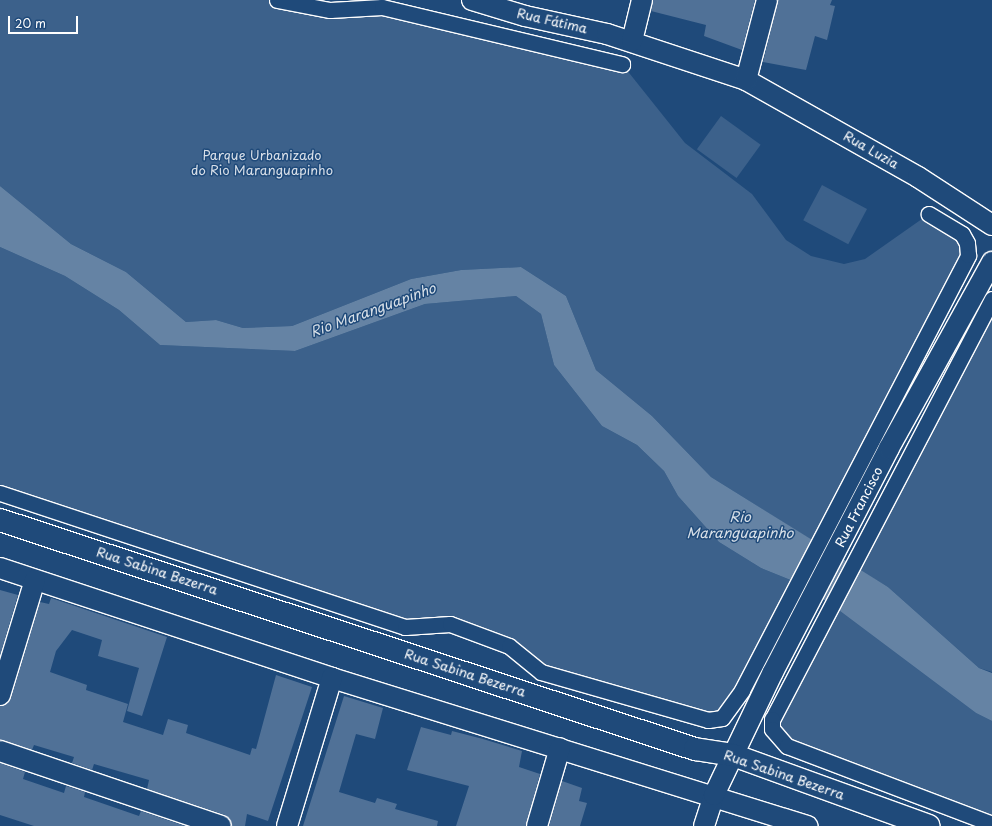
<!DOCTYPE html>
<html>
<head>
<meta charset="utf-8">
<style>
  body { margin:0 }
  #map { position:relative; width:992px; height:826px; overflow:hidden; background:#1f4a7a; font-family:"Playpen Sans",sans-serif }
  div>[style] { position:absolute }
  [style*='--x'] { left:calc(var(--x)*1px); top:calc(var(--y)*1px); width:calc(var(--w)*1px); rotate:calc(var(--a)*1deg) }
  .green>* { inset:0; background:#3c618b; transform-origin:0 0 }
  .water>* { inset:0; background:#6583a4 }
  .building>* { inset:0; background:#507197 }
  .roads { filter:drop-shadow(1px 0 #fff) drop-shadow(-1px 0 #fff) drop-shadow(0 1px #fff) drop-shadow(0 -1px #fff) }
  .pedestrian>* { height:15px; margin:-7.5px; padding:0 7.5px; transform-origin:7.5px; border-radius:7.5px; background:#1f4a7a }
  .minor>* { height:20px; margin:-10px; padding:0 10px; transform-origin:10px; border-radius:10px; background:#1f4a7a }
  .secondary>* { height:22px; margin:-11px; padding:0 11px; transform-origin:11px; border-radius:11px; background:#1f4a7a }
  span { translate:-50% -50%; white-space:nowrap; text-align:center; line-height:1.15; -webkit-text-stroke:3px #1f4a7a; paint-order:stroke }
  .street-label { font-size:13px; color:#fff }
  .park-label { font-size:13px; color:#d8dfe8 }
  .water-label { font-size:14px; color:#d8e0e8; font-style:italic }
  .scale { position:absolute; left:8px; top:16px; width:70px; height:18px; box-sizing:border-box; border:2px solid #fff; border-top:0; padding-left:5px; font-size:12px; line-height:14px; white-space:nowrap; color:#fff; -webkit-text-stroke:3px #1f4a7a; paint-order:stroke }
</style>
</head>
<body>
<div id="map">
  <div class="green">
    <i style="clip-path:polygon(0 0,277px 0,382px 7px,622px 64px,685px 143px,752px 194px,786px 240px,811px 256px,844px 264px,865px 259px,929px 214px,967px 243px,818px 544px,711px 477px,652px 416px,596px 370px,566px 296px,521px 267px,461px 270px,411px 279px,292px 326px,243px 328px,216px 320px,186px 322px,126px 272px,71px 244px,0 186px)"></i>
    <i style="left:721px;top:116px;width:49px;height:41px;rotate:36deg"></i>
    <i style="left:822px;top:185px;width:51px;height:40px;rotate:28deg"></i>
    <i style="clip-path:polygon(0 247px,65px 276px,119px 310px,160px 345px,295px 351px,425px 304px,516px 296px,541px 314px,554px 365px,602px 426px,637px 445px,664px 471px,678px 496px,719px 542px,761px 568px,798px 583px,722px 718px,541px 672px,509px 646px,450px 624px,405px 627px,0 493px)"></i>
    <i style="clip-path:polygon(992px 299px,992px 672px,979px 668px,888px 587px,852px 566px)"></i>
    <i style="clip-path:polygon(832px 605px,976px 713px,992px 721px,992px 824px,787px 746px,772px 719px)"></i>
  </div>
  <div class="water">
    <i style="clip-path:polygon(0 186px,71px 244px,126px 272px,186px 322px,216px 320px,243px 328px,292px 326px,411px 279px,461px 270px,521px 267px,566px 296px,596px 370px,652px 416px,711px 477px,888px 587px,979px 668px,992px 673px,992px 721px,976px 713px,832px 605px,798px 583px,761px 568px,719px 542px,678px 496px,664px 471px,637px 445px,602px 426px,554px 365px,541px 314px,516px 296px,425px 304px,295px 351px,160px 345px,119px 310px,65px 276px,0 247px)"></i>
  </div>
  <div class="building">
    <i style="clip-path:polygon(653px 0,755px 0,742px 50px,704px 36px,706px 25px,651px 11px)"></i>
    <i style="clip-path:polygon(778px 0,832px 0,830px 5px,835px 6px,827px 40px,815px 36px,806px 70px,763px 62px)"></i>
    <i style="clip-path:polygon(0 590px,18px 595px,0 656px)"></i>
    <i style="clip-path:polygon(51px 598px,167px 637px,142px 716px,127px 711px,139px 668px,98px 656px,102px 640px,72px 630px,56px 651px,50px 672px,87px 685px,86px 690px,128px 704px,123px 722px,163px 735px,168px 719px,188px 725px,186px 733px,250px 755px,252px 748px,256px 749px,276px 675px,312px 687px,268px 821px,247px 814px,245px 826px,232px 826px,225px 815px,147px 789px,149px 780px,94px 764px,92px 770px,72px 763px,74px 757px,34px 745px,32px 750px,0 740px,0 706px,11px 698px,40px 602px,49px 604px)"></i>
    <i style="clip-path:polygon(344px 696px,383px 708px,375px 739px,356px 734px,339px 792px,375px 803px,377px 798px,397px 804px,395px 809px,438px 821px,437px 826px,303px 826px)"></i>
    <i style="clip-path:polygon(421px 727px,451px 735px,452px 731px,483px 739px,522px 751px,519px 767px,540px 774px,526px 826px,456px 826px,469px 786px,407px 770px)"></i>
    <i style="clip-path:polygon(0 763px,25px 772px,23px 779px,64px 793px,66px 786px,85px 792px,84px 797px,139px 816px,141px 811px,185px 826px,34px 826px,0 815px)"></i>
    <i style="clip-path:polygon(562px 781px,582px 788px,579px 801px,587px 803px,580px 826px,549px 826px)"></i>
  </div>
  <div class="roads">
    <div class="pedestrian">
      <i style="--x:277;--y:0;--w:54;--a:10.7"></i>
      <i style="--x:330;--y:10;--w:52;--a:-3.3"></i>
      <i style="--x:382;--y:7;--w:247;--a:13.4"></i>
      <i style="--x:992;--y:299;--w:474;--a:117.6"></i>
      <i style="--x:772;--y:719;--w:10;--a:90"></i>
      <i style="--x:772;--y:729;--w:23;--a:49"></i>
      <i style="--x:787;--y:746;--w:219;--a:20.8"></i>
      <i style="--x:0;--y:493;--w:427;--a:18.3"></i>
      <i style="--x:405;--y:627;--w:45;--a:-3.8"></i>
      <i style="--x:450;--y:624;--w:63;--a:20.4"></i>
      <i style="--x:509;--y:646;--w:41;--a:39.1"></i>
      <i style="--x:541;--y:672;--w:174;--a:16"></i>
      <i style="--x:708;--y:720;--w:14;--a:-8"></i>
      <i style="--x:722;--y:718;--w:34;--a:-54"></i>
      <i style="--x:742;--y:690;--w:490;--a:-62.5"></i>
      <i style="--x:968;--y:255;--w:12;--a:-95"></i>
      <i style="--x:967;--y:243;--w:10;--a:-119"></i>
      <i style="--x:962;--y:234;--w:39;--a:-149"></i>
    </div>
    <div class="minor">
      <i style="--x:472;--y:0;--w:55;--a:16.8"></i>
      <i style="--x:525;--y:16;--w:84;--a:12.4"></i>
      <i style="--x:607;--y:34;--w:146;--a:18.3"></i>
      <i style="--x:746;--y:80;--w:197;--a:29.4"></i>
      <i style="--x:918;--y:177;--w:88;--a:33"></i>
      <i style="--x:632;--y:41;--w:42;--a:-76.3"></i>
      <i style="--x:746;--y:80;--w:83;--a:-75.3"></i>
      <i style="--x:0;--y:568;--w:350;--a:18.3"></i>
      <i style="--x:332;--y:678;--w:498;--a:17.3"></i>
      <i style="--x:0;--y:695;--w:120;--a:-73.1"></i>
      <i style="--x:0;--y:751;--w:233;--a:18.7"></i>
      <i style="--x:287;--y:826;--w:155;--a:-73.1"></i>
      <i style="--x:537;--y:826;--w:81;--a:-73.6"></i>
      <i style="--x:704;--y:826;--w:33;--a:-72"></i>
      <i style="--x:714;--y:795;--w:136;--a:-64.4"></i>
      <i style="--x:773;--y:672;--w:252;--a:-62.6"></i>
      <i style="--x:889;--y:448;--w:213;--a:-61"></i>
    </div>
    <div class="secondary">
      <i style="--x:0;--y:520;--w:732;--a:18.24"></i>
      <i style="--x:695;--y:749;--w:38;--a:9"></i>
      <i style="--x:733;--y:755;--w:208;--a:19.9"></i>
    </div>
  </div>
  <div class="street-label">
    <span style="left:552px;top:21px;rotate:13deg">Rua Fátima</span>
    <span style="left:871px;top:150px;rotate:30deg">Rua Luzia</span>
    <span style="left:859px;top:507px;rotate:-63deg">Rua Francisco</span>
    <span style="left:157px;top:571px;rotate:18deg">Rua Sabina Bezerra</span>
    <span style="left:465px;top:673px;rotate:18deg">Rua Sabina Bezerra</span>
    <span style="left:784px;top:775px;rotate:19deg">Rua Sabina Bezerra</span>
  </div>
  <div class="park-label">
    <span style="left:262px;top:163px">Parque Urbanizado<br>do Rio Maranguapinho</span>
  </div>
  <div class="water-label">
    <span style="left:373px;top:310px;rotate:-20deg">Rio Maranguapinho</span>
    <span style="left:740px;top:525px">Rio<br>Maranguapinho</span>
  </div>
  <div class="scale">20 m</div>
</div>
</body>
</html>
